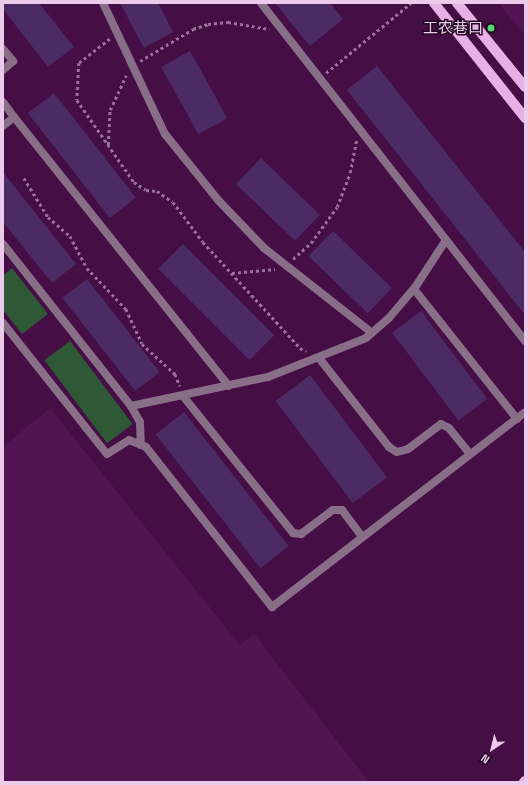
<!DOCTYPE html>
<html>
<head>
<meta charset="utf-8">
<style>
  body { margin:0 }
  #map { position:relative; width:528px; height:785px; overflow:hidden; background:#450e45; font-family:"Space Grotesk","Noto Sans SC",sans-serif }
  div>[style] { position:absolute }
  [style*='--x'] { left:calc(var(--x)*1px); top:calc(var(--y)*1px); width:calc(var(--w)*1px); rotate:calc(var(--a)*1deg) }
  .built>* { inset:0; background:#511551 }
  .green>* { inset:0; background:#2f5836; transform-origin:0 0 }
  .building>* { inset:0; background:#4c2b65; transform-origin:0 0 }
  .path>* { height:2.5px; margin-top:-1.25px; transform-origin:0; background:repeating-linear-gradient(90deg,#9b709a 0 3px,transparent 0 6px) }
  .minor>* { height:8px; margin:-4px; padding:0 4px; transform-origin:4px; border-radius:4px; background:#896e87 }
  .primary>* { height:10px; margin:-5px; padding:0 5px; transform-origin:5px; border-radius:5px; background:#e8b1e5 }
  .dots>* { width:11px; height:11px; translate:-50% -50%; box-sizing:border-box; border:2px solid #1f081f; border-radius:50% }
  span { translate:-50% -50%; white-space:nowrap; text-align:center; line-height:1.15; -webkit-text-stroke:3px #1f081f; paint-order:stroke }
  .poi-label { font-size:15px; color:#ebcbe9 }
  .right { translate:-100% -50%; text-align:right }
  .frame { position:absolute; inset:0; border:4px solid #ebcbe9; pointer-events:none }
  .north { position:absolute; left:472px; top:729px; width:40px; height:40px; -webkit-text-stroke:3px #1f081f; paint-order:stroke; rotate:215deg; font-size:11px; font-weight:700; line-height:16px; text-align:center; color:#ebcbe9 }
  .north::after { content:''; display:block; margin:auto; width:14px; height:18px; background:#ebcbe9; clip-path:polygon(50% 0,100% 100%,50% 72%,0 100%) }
</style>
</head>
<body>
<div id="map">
  <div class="built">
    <i style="clip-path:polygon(499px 3px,525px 3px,525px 36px)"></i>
    <i style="clip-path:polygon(50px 408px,240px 645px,254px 634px,369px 782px,3px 782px,3px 447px)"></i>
  </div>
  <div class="green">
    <i style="clip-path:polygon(12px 268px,48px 314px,22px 334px,3px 310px,3px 276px)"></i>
    <i style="left:70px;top:341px;width:104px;height:32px;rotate:53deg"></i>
  </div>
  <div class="building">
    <i style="clip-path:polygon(3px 3px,39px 3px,74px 47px,48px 67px,3px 9px)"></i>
    <i style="clip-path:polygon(120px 3px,158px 3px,173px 32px,144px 48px)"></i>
    <i style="clip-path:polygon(275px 3px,330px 3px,343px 19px,310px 46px)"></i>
    <i style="left:190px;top:51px;width:77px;height:33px;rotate:61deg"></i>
    <i style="clip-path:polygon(377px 66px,525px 252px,525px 315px,347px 90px)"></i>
    <i style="left:54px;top:93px;width:133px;height:33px;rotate:52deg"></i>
    <i style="left:261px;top:158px;width:82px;height:36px;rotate:44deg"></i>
    <i style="clip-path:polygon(3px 172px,76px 264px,52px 283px,3px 222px)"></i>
    <i style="left:333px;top:231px;width:82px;height:35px;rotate:44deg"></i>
    <i style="left:183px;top:244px;width:129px;height:35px;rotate:45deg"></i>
    <i style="left:87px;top:279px;width:118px;height:31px;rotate:52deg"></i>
    <i style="left:421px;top:311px;width:110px;height:36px;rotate:53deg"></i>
    <i style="left:310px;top:375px;width:128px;height:43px;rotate:53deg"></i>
    <i style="left:184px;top:412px;width:170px;height:36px;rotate:52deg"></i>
  </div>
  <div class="path">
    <i style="--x:110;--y:39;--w:39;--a:142"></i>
    <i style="--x:79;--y:63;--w:37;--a:93"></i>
    <i style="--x:77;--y:100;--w:100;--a:55.2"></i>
    <i style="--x:134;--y:182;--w:14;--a:34"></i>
    <i style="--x:146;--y:190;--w:11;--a:5"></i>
    <i style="--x:157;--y:191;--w:19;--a:35"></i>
    <i style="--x:173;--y:202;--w:50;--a:53.1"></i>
    <i style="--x:203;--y:242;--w:144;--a:47.5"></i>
    <i style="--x:300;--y:348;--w:7;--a:27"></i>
    <i style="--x:140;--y:61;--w:62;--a:-31.1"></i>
    <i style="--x:193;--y:29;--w:16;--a:-18"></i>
    <i style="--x:208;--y:24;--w:20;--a:-6"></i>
    <i style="--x:228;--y:22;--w:42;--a:9.7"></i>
    <i style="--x:326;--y:73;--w:110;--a:-39.5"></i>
    <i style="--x:108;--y:145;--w:35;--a:-87"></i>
    <i style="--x:110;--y:110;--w:38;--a:-65"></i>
    <i style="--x:24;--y:178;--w:46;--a:58.4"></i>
    <i style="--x:48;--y:217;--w:29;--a:41"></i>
    <i style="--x:70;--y:236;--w:36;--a:62"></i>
    <i style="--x:87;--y:268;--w:57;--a:46.4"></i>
    <i style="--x:126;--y:309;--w:38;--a:65"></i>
    <i style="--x:142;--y:344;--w:45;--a:42.3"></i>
    <i style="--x:175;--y:374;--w:13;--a:67"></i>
    <i style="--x:293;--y:259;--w:24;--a:-42"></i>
    <i style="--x:311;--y:243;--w:44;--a:-54.2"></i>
    <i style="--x:337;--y:207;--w:36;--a:-69"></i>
    <i style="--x:350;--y:173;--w:33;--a:-79"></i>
    <i style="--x:232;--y:273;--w:43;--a:-5.3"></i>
  </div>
  <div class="minor">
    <i style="--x:103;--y:3;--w:145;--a:64.7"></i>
    <i style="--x:165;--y:134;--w:85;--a:51.2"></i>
    <i style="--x:218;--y:200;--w:66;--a:46.2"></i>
    <i style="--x:264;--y:248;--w:137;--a:38.2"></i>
    <i style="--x:261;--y:3;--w:429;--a:52"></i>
    <i style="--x:3;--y:49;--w:16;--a:50"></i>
    <i style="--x:13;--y:61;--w:13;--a:138"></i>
    <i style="--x:3;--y:102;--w:19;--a:54"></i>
    <i style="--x:14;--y:117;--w:14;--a:141"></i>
    <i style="--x:14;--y:117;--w:344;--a:51.4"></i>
    <i style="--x:3;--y:244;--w:206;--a:51.7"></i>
    <i style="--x:131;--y:406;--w:18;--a:61"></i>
    <i style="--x:140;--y:422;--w:23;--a:88"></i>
    <i style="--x:414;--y:289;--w:166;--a:51.6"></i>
    <i style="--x:3;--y:323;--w:167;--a:51.6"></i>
    <i style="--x:107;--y:454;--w:26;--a:-32"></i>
    <i style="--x:129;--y:440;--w:18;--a:22"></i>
    <i style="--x:146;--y:447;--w:204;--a:51.8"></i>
    <i style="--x:272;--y:607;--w:319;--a:-37.6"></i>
    <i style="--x:319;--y:358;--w:113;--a:51.8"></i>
    <i style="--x:389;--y:447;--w:9;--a:32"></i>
    <i style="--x:397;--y:452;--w:11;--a:-15"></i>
    <i style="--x:408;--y:449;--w:41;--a:-37.1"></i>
    <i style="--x:441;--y:424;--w:9;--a:27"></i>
    <i style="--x:449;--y:428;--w:33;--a:51"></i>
    <i style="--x:183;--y:396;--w:176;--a:51.2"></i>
    <i style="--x:293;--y:533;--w:8;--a:7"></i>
    <i style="--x:301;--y:534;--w:40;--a:-37"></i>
    <i style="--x:333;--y:510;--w:9;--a:0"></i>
    <i style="--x:342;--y:510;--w:34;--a:53"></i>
    <i style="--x:131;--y:406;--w:140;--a:-12"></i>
    <i style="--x:268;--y:377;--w:105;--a:-21.7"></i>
    <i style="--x:366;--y:338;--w:30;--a:-41"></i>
    <i style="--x:389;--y:318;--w:42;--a:-49.8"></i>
    <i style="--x:416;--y:286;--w:55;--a:-56.9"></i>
  </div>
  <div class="primary">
    <i style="--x:434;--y:3;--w:147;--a:51.6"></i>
    <i style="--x:457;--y:3;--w:108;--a:51"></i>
    <i style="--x:524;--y:782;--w:1;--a:-45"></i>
  </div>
  <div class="dots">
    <i style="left:491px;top:28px;background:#55d671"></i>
  </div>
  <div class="poi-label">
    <span class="right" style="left:483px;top:28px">工农巷口</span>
  </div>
  <div class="frame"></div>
  <div class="north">N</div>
</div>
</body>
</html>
